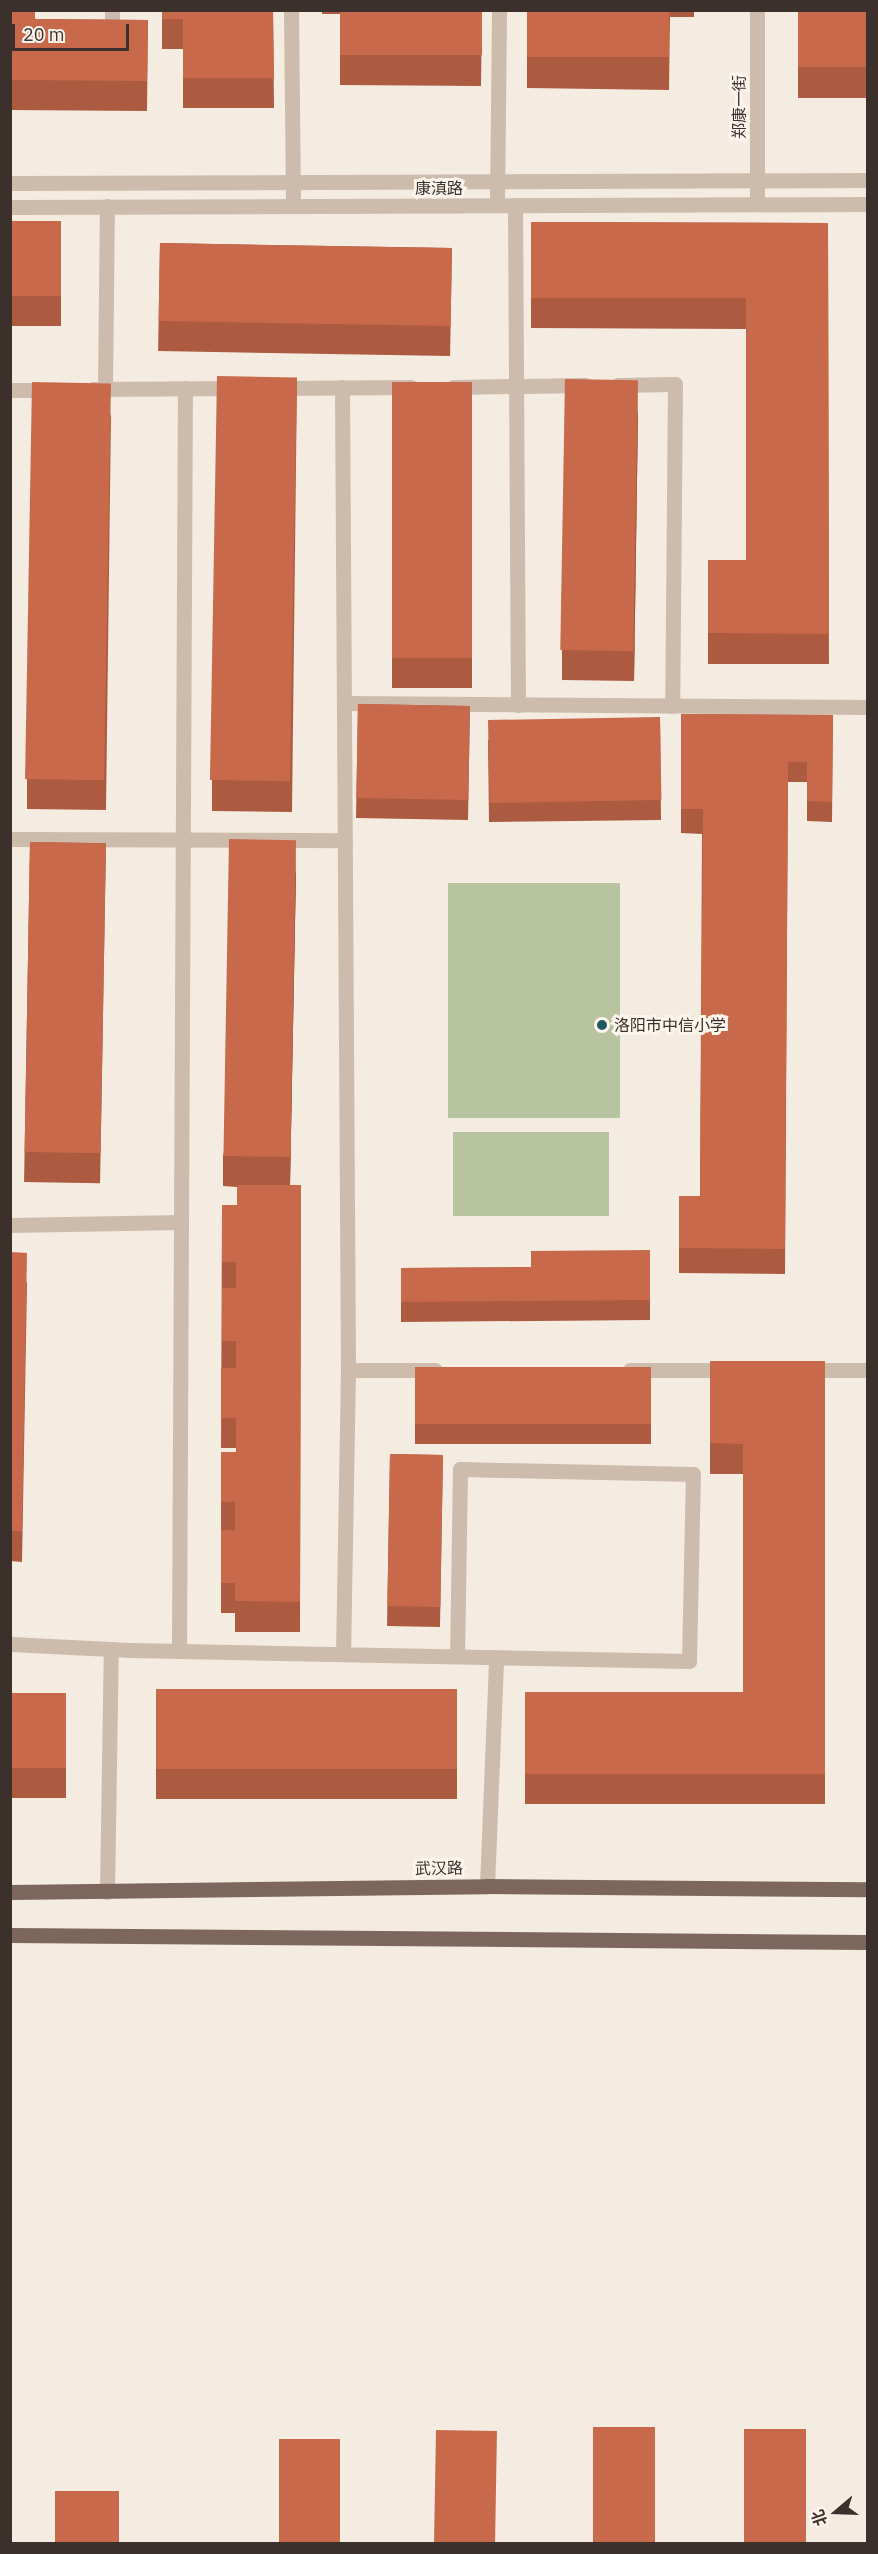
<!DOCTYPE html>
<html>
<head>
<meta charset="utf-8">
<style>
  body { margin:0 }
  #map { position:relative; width:878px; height:2554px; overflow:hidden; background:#f4ebe1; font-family:"IBM Plex Sans","Noto Sans SC",sans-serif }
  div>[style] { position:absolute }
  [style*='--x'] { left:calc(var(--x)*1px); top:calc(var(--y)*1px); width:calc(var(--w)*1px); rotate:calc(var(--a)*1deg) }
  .green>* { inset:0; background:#b8c4a0; transform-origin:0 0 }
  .minor>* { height:15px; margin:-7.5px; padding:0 7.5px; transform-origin:7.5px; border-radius:7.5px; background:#cdbbac }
  .major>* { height:15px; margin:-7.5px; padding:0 7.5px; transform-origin:7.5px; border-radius:7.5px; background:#7d675c }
  .wall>* { inset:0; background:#ac5a40; transform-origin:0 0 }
  .shaded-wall>* { inset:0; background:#8c4a34 }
  .building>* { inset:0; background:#c8694b; transform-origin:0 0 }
  .dots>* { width:16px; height:16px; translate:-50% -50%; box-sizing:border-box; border:3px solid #fbf5ee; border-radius:50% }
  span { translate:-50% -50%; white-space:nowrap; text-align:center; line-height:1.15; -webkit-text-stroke:6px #fbf5ee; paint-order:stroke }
  .street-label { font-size:16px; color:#3b302b }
  .poi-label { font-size:16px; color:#3b302b }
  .left { translate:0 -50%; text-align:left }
  .frame { position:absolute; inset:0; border:12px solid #3b302b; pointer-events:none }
  .north { position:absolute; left:806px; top:2482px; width:60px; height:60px; -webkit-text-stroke:4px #fbf5ee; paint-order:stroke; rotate:251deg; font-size:16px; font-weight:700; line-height:24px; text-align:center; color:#3b302b }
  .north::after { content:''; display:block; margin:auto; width:21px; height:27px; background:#3b302b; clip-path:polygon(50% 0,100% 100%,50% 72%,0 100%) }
  .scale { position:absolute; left:12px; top:24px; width:117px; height:27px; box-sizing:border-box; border:3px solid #3b302b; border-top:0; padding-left:8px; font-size:18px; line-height:21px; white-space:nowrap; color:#3b302b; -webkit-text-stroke:4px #fbf5ee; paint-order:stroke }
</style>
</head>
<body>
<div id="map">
  <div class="green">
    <i style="left:620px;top:883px;width:235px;height:172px;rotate:90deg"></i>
    <i style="left:453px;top:1132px;width:156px;height:84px"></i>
  </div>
  <div class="minor">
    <i style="--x:291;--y:10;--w:196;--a:89.4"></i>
    <i style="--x:112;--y:22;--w:12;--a:-90"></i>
    <i style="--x:10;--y:183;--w:858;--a:-0.2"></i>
    <i style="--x:757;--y:204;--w:194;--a:-90"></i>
    <i style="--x:497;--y:205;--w:195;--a:-89.4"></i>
    <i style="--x:515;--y:205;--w:500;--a:89.66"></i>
    <i style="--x:10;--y:207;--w:858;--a:-0.2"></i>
    <i style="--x:618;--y:385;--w:57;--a:-1"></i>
    <i style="--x:675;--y:384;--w:322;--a:90.5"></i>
    <i style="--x:342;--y:387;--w:983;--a:89.65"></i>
    <i style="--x:348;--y:1370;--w:284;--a:91"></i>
    <i style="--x:453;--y:387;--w:132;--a:-0.9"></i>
    <i style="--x:279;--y:388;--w:132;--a:-0.4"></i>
    <i style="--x:93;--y:389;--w:144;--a:-0.4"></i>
    <i style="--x:105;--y:389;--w:183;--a:-89.4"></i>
    <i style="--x:10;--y:390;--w:41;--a:0"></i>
    <i style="--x:344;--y:703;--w:524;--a:0.44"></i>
    <i style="--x:10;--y:839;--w:335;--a:0.2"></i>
    <i style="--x:10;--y:1225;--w:171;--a:-1"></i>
    <i style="--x:348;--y:1370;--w:87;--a:0"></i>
    <i style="--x:630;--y:1370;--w:99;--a:0"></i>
    <i style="--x:804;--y:1370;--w:64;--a:0"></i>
    <i style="--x:10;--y:1644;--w:121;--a:2.8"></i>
    <i style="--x:131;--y:1650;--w:558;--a:1.13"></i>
    <i style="--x:689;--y:1661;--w:187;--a:-88.8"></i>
    <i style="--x:693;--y:1474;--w:233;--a:-178.8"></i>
    <i style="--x:460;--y:1469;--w:187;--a:90.9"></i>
    <i style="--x:179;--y:1651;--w:1263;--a:-89.73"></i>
    <i style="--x:487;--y:1886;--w:229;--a:-87.7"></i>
    <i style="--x:107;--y:1892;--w:243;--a:-89.1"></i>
  </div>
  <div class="major">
    <i style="--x:10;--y:1892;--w:477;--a:-0.7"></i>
    <i style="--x:487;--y:1886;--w:381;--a:0.5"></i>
    <i style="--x:10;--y:1935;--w:858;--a:0.47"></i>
  </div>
  <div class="wall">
    <i style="clip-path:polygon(10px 10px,36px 19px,148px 20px,147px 111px,10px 110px)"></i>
    <i style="clip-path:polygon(162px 10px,273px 10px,274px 108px,183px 108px,183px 49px,162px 49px)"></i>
    <i style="clip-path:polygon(322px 10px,482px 10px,481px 86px,340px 85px,340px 14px,322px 14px)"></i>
    <i style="clip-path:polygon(527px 10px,694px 10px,694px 17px,670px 17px,669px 90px,527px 88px)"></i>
    <i style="left:798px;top:10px;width:69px;height:88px"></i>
    <i style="left:10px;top:221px;width:51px;height:105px"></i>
    <i style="clip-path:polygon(531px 222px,828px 223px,829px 664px,708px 664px,708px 560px,746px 560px,746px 329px,531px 328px)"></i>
    <i style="left:160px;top:243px;width:292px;height:108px;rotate:1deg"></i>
    <i style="clip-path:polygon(297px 377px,292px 812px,212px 811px,212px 780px)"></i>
    <i style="left:392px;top:382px;width:80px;height:306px"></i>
    <i style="clip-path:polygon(638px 411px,634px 681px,562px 680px,562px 650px)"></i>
    <i style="clip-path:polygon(111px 413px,106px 810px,27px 809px,27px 779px)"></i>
    <i style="left:358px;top:704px;width:112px;height:114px;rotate:1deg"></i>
    <i style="clip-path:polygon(681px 714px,833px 715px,832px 822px,807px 821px,807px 782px,788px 782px,785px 1274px,679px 1273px,679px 1196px,700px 1196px,702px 834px,681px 833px)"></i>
    <i style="clip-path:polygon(660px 717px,661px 820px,489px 822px,488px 740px)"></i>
    <i style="left:30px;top:842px;width:76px;height:340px;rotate:1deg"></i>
    <i style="clip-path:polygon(296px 871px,290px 1185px,301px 1185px,300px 1632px,235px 1632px,235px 1613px,221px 1613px,221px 1452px,236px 1452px,236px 1448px,221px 1448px,222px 1205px,237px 1205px,237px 1187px,223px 1186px,223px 1156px)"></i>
    <i style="clip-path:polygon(650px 1250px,650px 1320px,401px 1322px,401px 1268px,531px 1267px)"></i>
    <i style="clip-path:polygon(10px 1252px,27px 1283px,22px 1562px,10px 1561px)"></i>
    <i style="clip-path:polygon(710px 1361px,825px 1361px,825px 1804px,525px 1804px,525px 1692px,743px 1692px,743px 1474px,710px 1474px)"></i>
    <i style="left:651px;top:1367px;width:77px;height:236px;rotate:90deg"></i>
    <i style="left:390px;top:1454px;width:53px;height:172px;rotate:1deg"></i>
    <i style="left:156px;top:1689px;width:301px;height:110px"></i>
    <i style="left:10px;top:1693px;width:56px;height:105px"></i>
  </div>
  <div class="shaded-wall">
    <i style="clip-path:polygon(638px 380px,638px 411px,634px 681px,634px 651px)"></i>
    <i style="clip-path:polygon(296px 840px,296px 871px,290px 1188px,290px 1158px)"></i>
  </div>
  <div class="building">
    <i style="clip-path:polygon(10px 10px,35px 10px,35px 19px,148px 20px,147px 81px,10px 80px)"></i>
    <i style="clip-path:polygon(162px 10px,273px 10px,274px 78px,183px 78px,183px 19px,162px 19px)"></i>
    <i style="left:340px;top:10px;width:142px;height:45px"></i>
    <i style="left:527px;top:10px;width:142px;height:47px"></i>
    <i style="left:798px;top:10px;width:69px;height:57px"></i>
    <i style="left:10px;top:221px;width:51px;height:75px"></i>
    <i style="clip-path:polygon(531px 222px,828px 223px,829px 634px,708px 633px,708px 560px,746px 560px,746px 298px,531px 298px)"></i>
    <i style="left:160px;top:243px;width:292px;height:78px;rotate:1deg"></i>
    <i style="left:217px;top:376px;width:80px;height:404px;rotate:1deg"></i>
    <i style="left:565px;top:379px;width:73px;height:271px;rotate:1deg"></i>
    <i style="left:32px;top:382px;width:79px;height:397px;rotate:1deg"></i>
    <i style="left:392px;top:382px;width:80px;height:276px"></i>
    <i style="left:358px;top:704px;width:112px;height:94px;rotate:1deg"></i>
    <i style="clip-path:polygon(681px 714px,833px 715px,832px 802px,807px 801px,807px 762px,788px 762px,788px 757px,681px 757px)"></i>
    <i style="left:660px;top:717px;width:83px;height:172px;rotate:89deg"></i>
    <i style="clip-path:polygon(681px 757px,788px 757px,785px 1249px,679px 1248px,679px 1196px,700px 1196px,703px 809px,681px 809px)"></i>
    <i style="left:229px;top:839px;width:67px;height:317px;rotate:1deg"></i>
    <i style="left:30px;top:842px;width:76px;height:310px;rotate:1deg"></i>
    <i style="clip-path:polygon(237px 1185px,301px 1185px,300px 1602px,235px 1601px,235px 1583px,221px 1583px,221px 1530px,235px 1530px,235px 1502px,221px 1502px,221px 1452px,236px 1452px,236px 1418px,221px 1418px,221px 1368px,236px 1368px,236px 1341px,222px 1341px,222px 1288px,236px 1288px,236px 1262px,222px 1262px,222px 1205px,237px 1205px)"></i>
    <i style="clip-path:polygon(650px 1250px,650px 1300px,401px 1302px,401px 1268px,531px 1267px,531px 1251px)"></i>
    <i style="clip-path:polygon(10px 1252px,27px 1253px,22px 1531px,10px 1531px)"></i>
    <i style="clip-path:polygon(710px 1361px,825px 1361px,825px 1774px,525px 1774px,525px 1692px,743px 1692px,743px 1444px,710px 1443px)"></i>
    <i style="left:651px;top:1367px;width:57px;height:236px;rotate:90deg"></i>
    <i style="left:390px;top:1454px;width:53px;height:152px;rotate:1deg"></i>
    <i style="left:156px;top:1689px;width:301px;height:80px"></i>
    <i style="left:10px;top:1693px;width:56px;height:75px"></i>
    <i style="left:593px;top:2427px;width:62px;height:117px"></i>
    <i style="left:744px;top:2429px;width:62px;height:115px"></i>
    <i style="left:436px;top:2430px;width:61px;height:114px;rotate:1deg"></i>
    <i style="left:279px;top:2439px;width:61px;height:105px"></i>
    <i style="left:55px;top:2491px;width:64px;height:53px"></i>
  </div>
  <div class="dots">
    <i style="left:602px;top:1025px;background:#1f5a5e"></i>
  </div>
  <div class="street-label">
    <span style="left:739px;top:107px;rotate:-90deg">郑康一街</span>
    <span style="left:439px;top:188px">康滇路</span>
    <span style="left:439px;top:1868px;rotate:-1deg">武汉路</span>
  </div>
  <div class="poi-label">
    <span class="left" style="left:614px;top:1025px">洛阳市中信小学</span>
  </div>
  <div class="frame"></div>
  <div class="north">北</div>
  <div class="scale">20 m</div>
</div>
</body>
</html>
